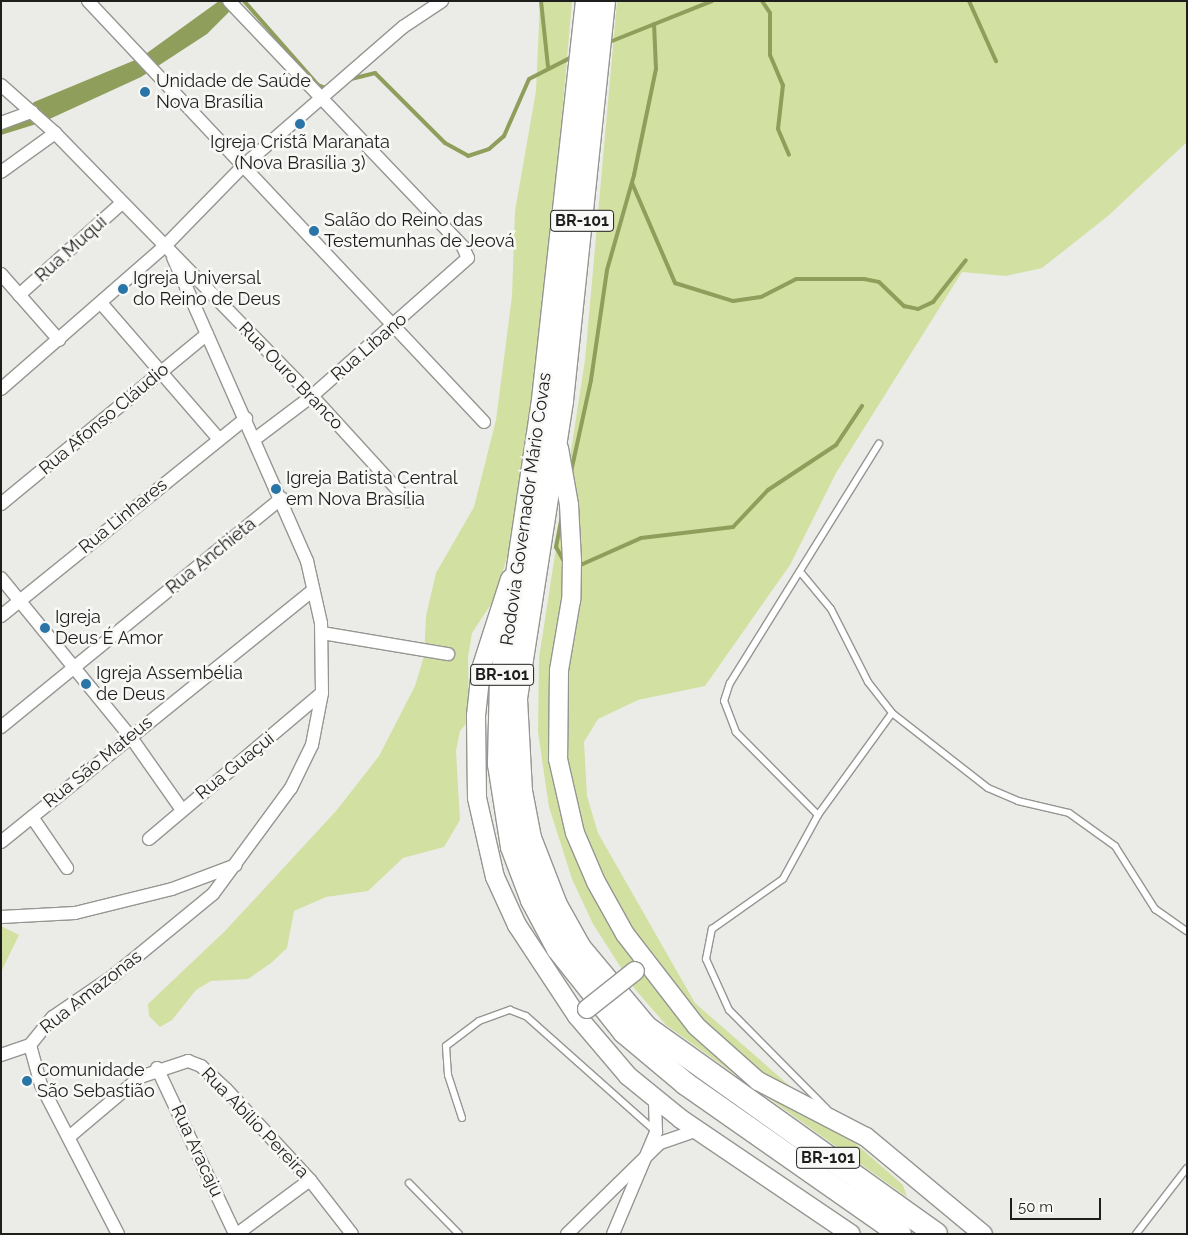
<!DOCTYPE html>
<html>
<head>
<meta charset="utf-8">
<style>
  body { margin:0 }
  #map { position:relative; width:1188px; height:1235px; overflow:hidden; background:#ebece8; font-family:Raleway,sans-serif }
  div>[style] { position:absolute }
  [style*='--x'] { left:calc(var(--x)*1px); top:calc(var(--y)*1px); width:calc(var(--w)*1px); rotate:calc(var(--a)*1deg) }
  .green>* { inset:0; background:#d2e0a1 }
  .water>* { inset:0; background:#909e5b }
  .stream>* { height:4px; margin:-2px; padding:0 2px; transform-origin:2px; border-radius:2px; background:#909e5b }
  .roads { filter:drop-shadow(1px 0 #959692) drop-shadow(-1px 0 #959692) drop-shadow(0 1px #959692) drop-shadow(0 -1px #959692) }
  .lane>* { height:6px; margin:-3px; padding:0 3px; transform-origin:3px; border-radius:3px; background:#fff }
  .street>* { height:12px; margin:-6px; padding:0 6px; transform-origin:6px; border-radius:6px; background:#fff }
  .secondary>* { height:18px; margin:-9px; padding:0 9px; transform-origin:9px; border-radius:9px; background:#fff }
  .highway>* { height:22px; margin:-11px; padding:0 11px; transform-origin:11px; border-radius:11px; background:#fff }
  .bridges { filter:drop-shadow(1px 0 #959692) drop-shadow(-1px 0 #959692) drop-shadow(0 1px #959692) drop-shadow(0 -1px #959692) }
  .secondary-bridge>* { height:18px; margin:-9px; padding:0 9px; transform-origin:9px; border-radius:9px; background:#fff }
  .dots>* { width:14px; height:14px; translate:-50% -50%; box-sizing:border-box; border:2px solid #f8f9f6; border-radius:50% }
  span { translate:-50% -50%; white-space:nowrap; text-align:center; line-height:1.15; -webkit-text-stroke:5px #f8f9f6; paint-order:stroke }
  .shield-label span { padding:1px 4px; background:#f8f9f6; border:1px solid; border-radius:4px; -webkit-text-stroke-width:0 }
  .shield-label { font-size:16px; color:#1e1e1d; font-weight:700 }
  .poi-label { font-size:18px; color:#1e1e1d }
  .left { translate:0 -50%; text-align:left }
  .street-label { font-size:18px; color:#1e1e1d }
  .frame { position:absolute; inset:0; border:2px solid #1e1e1d; pointer-events:none }
  .scale { position:absolute; left:1010px; top:1198px; width:91px; height:22px; box-sizing:border-box; border:2px solid #1e1e1d; border-top:0; padding-left:6px; font-size:15px; line-height:18px; white-space:nowrap; color:#1e1e1d; -webkit-text-stroke:4px #f8f9f6; paint-order:stroke }
</style>
</head>
<body>
<div id="map">
  <div class="green">
    <i style="clip-path:polygon(540px 1px,572px 1px,560px 139px,534px 404px,508px 554px,495px 598px,472px 633px,468px 657px,469px 720px,460px 731px,456px 751px,460px 820px,444px 847px,403px 858px,368px 891px,326px 897px,294px 911px,287px 948px,271px 963px,248px 979px,211px 981px,196px 990px,172px 1020px,160px 1027px,149px 1016px,148px 1004px,225px 931px,336px 811px,379px 756px,415px 686px,424px 656px,426px 616px,436px 573px,474px 507px,496px 420px,512px 296px,515px 211px,536px 91px)"></i>
    <i style="clip-path:polygon(617px 1px,1187px 1px,1187px 142px,1108px 216px,1042px 268px,1006px 276px,962px 272px,836px 473px,790px 565px,705px 686px,638px 700px,598px 719px,584px 742px,587px 796px,598px 833px,695px 1003px,903px 1185px,907px 1197px,666px 1025px,634px 988px,593px 924px,572px 879px,549px 807px,538px 732px,539px 658px,585px 360px)"></i>
    <i style="clip-path:polygon(1px 926px,19px 935px,1px 972px)"></i>
  </div>
  <div class="water">
    <i style="clip-path:polygon(219px 1px,240px 1px,207px 34px,141px 77px,43px 122px,1px 135px,1px 121px,23px 114px,34px 102px,140px 58px)"></i>
  </div>
  <div class="stream">
    <i style="--x:244;--y:1;--w:112;--a:48.6"></i>
    <i style="--x:318;--y:85;--w:11;--a:22"></i>
    <i style="--x:541;--y:1;--w:66;--a:83.9"></i>
    <i style="--x:762;--y:1;--w:14;--a:56"></i>
    <i style="--x:770;--y:13;--w:42;--a:90"></i>
    <i style="--x:770;--y:55;--w:33;--a:67"></i>
    <i style="--x:783;--y:85;--w:44;--a:96.5"></i>
    <i style="--x:778;--y:129;--w:28;--a:67"></i>
    <i style="--x:969;--y:1;--w:66;--a:65.8"></i>
    <i style="--x:607;--y:43;--w:113;--a:-21.8"></i>
    <i style="--x:351;--y:79;--w:25;--a:-14"></i>
    <i style="--x:375;--y:73;--w:99;--a:45"></i>
    <i style="--x:445;--y:143;--w:26;--a:29"></i>
    <i style="--x:468;--y:156;--w:22;--a:-18"></i>
    <i style="--x:489;--y:149;--w:20;--a:-41"></i>
    <i style="--x:504;--y:136;--w:62;--a:-66.3"></i>
    <i style="--x:529;--y:79;--w:48;--a:-27.1"></i>
    <i style="--x:632;--y:183;--w:109;--a:66.7"></i>
    <i style="--x:675;--y:283;--w:61;--a:17.2"></i>
    <i style="--x:733;--y:301;--w:28;--a:-8"></i>
    <i style="--x:761;--y:297;--w:39;--a:-27"></i>
    <i style="--x:796;--y:279;--w:68;--a:0"></i>
    <i style="--x:864;--y:279;--w:15;--a:11"></i>
    <i style="--x:879;--y:282;--w:35;--a:44"></i>
    <i style="--x:904;--y:306;--w:14;--a:12"></i>
    <i style="--x:918;--y:309;--w:17;--a:-25"></i>
    <i style="--x:933;--y:302;--w:53;--a:-51.8"></i>
    <i style="--x:571;--y:472;--w:94;--a:-77.7"></i>
    <i style="--x:591;--y:380;--w:111;--a:-81.7"></i>
    <i style="--x:607;--y:270;--w:99;--a:-74.1"></i>
    <i style="--x:634;--y:175;--w:108;--a:-78.3"></i>
    <i style="--x:656;--y:69;--w:45;--a:-92.5"></i>
    <i style="--x:562;--y:516;--w:32;--a:101"></i>
    <i style="--x:556;--y:547;--w:23;--a:61"></i>
    <i style="--x:576;--y:567;--w:71;--a:-24"></i>
    <i style="--x:641;--y:538;--w:93;--a:-6.8"></i>
    <i style="--x:733;--y:527;--w:51;--a:-46.6"></i>
    <i style="--x:768;--y:490;--w:82;--a:-33.5"></i>
    <i style="--x:836;--y:445;--w:47;--a:-56.3"></i>
  </div>
  <div class="roads">
    <div class="lane">
      <i style="--x:802;--y:574;--w:45;--a:50.4"></i>
      <i style="--x:831;--y:609;--w:82;--a:63.1"></i>
      <i style="--x:868;--y:682;--w:39;--a:52"></i>
      <i style="--x:892;--y:713;--w:122;--a:38"></i>
      <i style="--x:988;--y:788;--w:33;--a:23"></i>
      <i style="--x:1018;--y:801;--w:52;--a:13.2"></i>
      <i style="--x:1069;--y:813;--w:57;--a:35.7"></i>
      <i style="--x:1115;--y:846;--w:75;--a:57.6"></i>
      <i style="--x:1155;--y:909;--w:39;--a:35"></i>
      <i style="--x:818;--y:815;--w:126;--a:-54"></i>
      <i style="--x:827;--y:1109;--w:139;--a:-134.7"></i>
      <i style="--x:729;--y:1010;--w:56;--a:-114.3"></i>
      <i style="--x:706;--y:959;--w:31;--a:-79"></i>
      <i style="--x:712;--y:929;--w:87;--a:-35.2"></i>
      <i style="--x:783;--y:879;--w:73;--a:-61.3"></i>
      <i style="--x:818;--y:815;--w:117;--a:-134.7"></i>
      <i style="--x:736;--y:732;--w:33;--a:-111"></i>
      <i style="--x:724;--y:701;--w:19;--a:-72"></i>
      <i style="--x:730;--y:683;--w:282;--a:-58.1"></i>
      <i style="--x:462;--y:1118;--w:45;--a:-108"></i>
      <i style="--x:448;--y:1075;--w:29;--a:-94"></i>
      <i style="--x:446;--y:1046;--w:41;--a:-37.1"></i>
      <i style="--x:479;--y:1021;--w:33;--a:-20"></i>
      <i style="--x:510;--y:1010;--w:17;--a:21"></i>
      <i style="--x:526;--y:1016;--w:173;--a:41.7"></i>
      <i style="--x:409;--y:1183;--w:71;--a:45.6"></i>
      <i style="--x:1136;--y:1234;--w:83;--a:-52.3"></i>
    </div>
    <div class="street">
      <i style="--x:88;--y:1;--w:578;--a:46.75"></i>
      <i style="--x:229;--y:1;--w:340;--a:46.4"></i>
      <i style="--x:463;--y:247;--w:12;--a:66"></i>
      <i style="--x:468;--y:258;--w:208;--a:138.5"></i>
      <i style="--x:312;--y:396;--w:71;--a:143"></i>
      <i style="--x:1;--y:85;--w:72;--a:41.6"></i>
      <i style="--x:55;--y:133;--w:368;--a:45.7"></i>
      <i style="--x:312;--y:396;--w:142;--a:47.6"></i>
      <i style="--x:1;--y:123;--w:33;--a:-20"></i>
      <i style="--x:1;--y:172;--w:67;--a:-35.8"></i>
      <i style="--x:1;--y:274;--w:88;--a:48.7"></i>
      <i style="--x:19;--y:295;--w:138;--a:-41.8"></i>
      <i style="--x:101;--y:303;--w:179;--a:49.1"></i>
      <i style="--x:1;--y:389;--w:216;--a:-41.1"></i>
      <i style="--x:164;--y:247;--w:113;--a:-45.7"></i>
      <i style="--x:243;--y:166;--w:212;--a:-41"></i>
      <i style="--x:403;--y:27;--w:47;--a:-33.7"></i>
      <i style="--x:1;--y:504;--w:267;--a:-39.5"></i>
      <i style="--x:1;--y:578;--w:204;--a:50.8"></i>
      <i style="--x:130;--y:736;--w:90;--a:54.9"></i>
      <i style="--x:1;--y:616;--w:315;--a:-38.9"></i>
      <i style="--x:322;--y:633;--w:128;--a:9.5"></i>
      <i style="--x:1;--y:727;--w:362;--a:-39.2"></i>
      <i style="--x:32;--y:817;--w:62;--a:55.5"></i>
      <i style="--x:149;--y:839;--w:226;--a:-40.2"></i>
      <i style="--x:1;--y:842;--w:401;--a:-38.9"></i>
      <i style="--x:1;--y:917;--w:74;--a:-3.1"></i>
      <i style="--x:75;--y:913;--w:100;--a:-13.9"></i>
      <i style="--x:172;--y:889;--w:68;--a:-20.6"></i>
      <i style="--x:1;--y:1055;--w:31;--a:-19"></i>
      <i style="--x:157;--y:1068;--w:183;--a:64.8"></i>
      <i style="--x:69;--y:1137;--w:93;--a:-40.2"></i>
      <i style="--x:140;--y:1077;--w:51;--a:-18.4"></i>
      <i style="--x:188;--y:1061;--w:14;--a:21"></i>
      <i style="--x:201;--y:1066;--w:34;--a:43"></i>
      <i style="--x:226;--y:1089;--w:124;--a:47.3"></i>
      <i style="--x:310;--y:1180;--w:68;--a:52.1"></i>
      <i style="--x:118;--y:1234;--w:168;--a:-117.3"></i>
      <i style="--x:41;--y:1085;--w:41;--a:-105.4"></i>
      <i style="--x:30;--y:1045;--w:36;--a:-51"></i>
      <i style="--x:53;--y:1017;--w:73;--a:-34.3"></i>
      <i style="--x:113;--y:976;--w:129;--a:-39.4"></i>
      <i style="--x:213;--y:894;--w:132;--a:-53.7"></i>
      <i style="--x:291;--y:788;--w:48;--a:-64"></i>
      <i style="--x:312;--y:745;--w:53;--a:-79.1"></i>
      <i style="--x:322;--y:693;--w:70;--a:-90.8"></i>
      <i style="--x:321;--y:623;--w:64;--a:-102.7"></i>
      <i style="--x:307;--y:561;--w:332;--a:-113.8"></i>
      <i style="--x:237;--y:1234;--w:91;--a:-36.5"></i>
      <i style="--x:567;--y:1234;--w:130;--a:-44.4"></i>
      <i style="--x:660;--y:1143;--w:39;--a:-19"></i>
      <i style="--x:613;--y:1234;--w:111;--a:-67.1"></i>
      <i style="--x:656;--y:1132;--w:32;--a:-92"></i>
    </div>
    <div class="secondary">
      <i style="--x:559;--y:448;--w:58;--a:80"></i>
      <i style="--x:569;--y:505;--w:56;--a:86.9"></i>
      <i style="--x:572;--y:561;--w:39;--a:91"></i>
      <i style="--x:571;--y:600;--w:71;--a:99.7"></i>
      <i style="--x:559;--y:670;--w:89;--a:90.6"></i>
      <i style="--x:558;--y:759;--w:76;--a:77.1"></i>
      <i style="--x:575;--y:833;--w:53;--a:66.8"></i>
      <i style="--x:596;--y:882;--w:60;--a:60.9"></i>
      <i style="--x:625;--y:934;--w:116;--a:52.3"></i>
      <i style="--x:696;--y:1026;--w:83;--a:41.6"></i>
      <i style="--x:758;--y:1081;--w:122;--a:27.4"></i>
      <i style="--x:866;--y:1137;--w:152;--a:39.7"></i>
      <i style="--x:510;--y:579;--w:95;--a:107.9"></i>
      <i style="--x:481;--y:669;--w:47;--a:96.1"></i>
      <i style="--x:476;--y:716;--w:82;--a:89.3"></i>
      <i style="--x:477;--y:798;--w:81;--a:77.2"></i>
      <i style="--x:495;--y:877;--w:53;--a:65.4"></i>
      <i style="--x:517;--y:925;--w:109;--a:56.6"></i>
      <i style="--x:577;--y:1016;--w:79;--a:49.6"></i>
      <i style="--x:628;--y:1076;--w:68;--a:39.1"></i>
      <i style="--x:681;--y:1119;--w:205;--a:34.1"></i>
    </div>
    <div class="highway">
      <i style="--x:587;--y:1;--w:408;--a:96.3"></i>
      <i style="--x:542;--y:407;--w:276;--a:98.5"></i>
      <i style="--x:501;--y:680;--w:84;--a:91.4"></i>
      <i style="--x:499;--y:764;--w:84;--a:81.1"></i>
      <i style="--x:512;--y:847;--w:57;--a:69.3"></i>
      <i style="--x:532;--y:900;--w:55;--a:62"></i>
      <i style="--x:558;--y:949;--w:106;--a:51.5"></i>
      <i style="--x:624;--y:1032;--w:81;--a:40"></i>
      <i style="--x:686;--y:1084;--w:261;--a:35"></i>
      <i style="--x:604;--y:1;--w:402;--a:96"></i>
      <i style="--x:562;--y:401;--w:302;--a:98.8"></i>
      <i style="--x:516;--y:699;--w:92;--a:86.9"></i>
      <i style="--x:521;--y:791;--w:48;--a:79.2"></i>
      <i style="--x:530;--y:838;--w:72;--a:68.8"></i>
      <i style="--x:556;--y:905;--w:49;--a:60.8"></i>
      <i style="--x:580;--y:948;--w:103;--a:50.1"></i>
      <i style="--x:646;--y:1027;--w:356;--a:35.5"></i>
    </div>
  </div>
  <div class="bridges">
    <div class="secondary-bridge">
      <i style="--x:587;--y:1009;--w:61;--a:-38.4"></i>
    </div>
  </div>
  <div class="dots">
    <i style="left:145px;top:92px;background:#2a74a7"></i>
    <i style="left:300px;top:124px;background:#2a74a7"></i>
    <i style="left:314px;top:231px;background:#2a74a7"></i>
    <i style="left:123px;top:289px;background:#2a74a7"></i>
    <i style="left:276px;top:489px;background:#2a74a7"></i>
    <i style="left:45px;top:628px;background:#2a74a7"></i>
    <i style="left:86px;top:684px;background:#2a74a7"></i>
    <i style="left:27px;top:1081px;background:#2a74a7"></i>
  </div>
  <div class="shield-label">
    <span style="left:582px;top:221px">BR-101</span>
    <span style="left:502px;top:675px">BR-101</span>
    <span style="left:828px;top:1158px">BR-101</span>
  </div>
  <div class="poi-label">
    <span class="left" style="left:156px;top:92px">Unidade de Saúde<br>Nova Brasília</span>
    <span style="left:300px;top:153px">Igreja Cristã Maranata<br>(Nova Brasília 3)</span>
    <span class="left" style="left:324px;top:231px">Salão do Reino das<br>Testemunhas de Jeová</span>
    <span class="left" style="left:133px;top:289px">Igreja Universal<br>do Reino de Deus</span>
    <span class="left" style="left:286px;top:489px">Igreja Batista Central<br>em Nova Brasília</span>
    <span class="left" style="left:55px;top:628px">Igreja<br>Deus É Amor</span>
    <span class="left" style="left:96px;top:684px">Igreja Assembélia<br>de Deus</span>
    <span class="left" style="left:37px;top:1081px">Comunidade<br>São Sebastião</span>
  </div>
  <div class="street-label">
    <span style="left:71px;top:249px;rotate:-42deg">Rua Muqui</span>
    <span style="left:369px;top:347px;rotate:-41deg">Rua Líbano</span>
    <span style="left:291px;top:376px;rotate:46deg">Rua Ouro Branco</span>
    <span style="left:104px;top:419px;rotate:-40deg">Rua Afonso Cláudio</span>
    <span style="left:526px;top:509px;rotate:-82deg">Rodovia Governador Mário Covas</span>
    <span style="left:123px;top:516px;rotate:-39deg">Rua Linhares</span>
    <span style="left:211px;top:556px;rotate:-39deg">Rua Anchieta</span>
    <span style="left:98px;top:762px;rotate:-39deg">Rua São Mateus</span>
    <span style="left:235px;top:766px;rotate:-39deg">Rua Guaçui</span>
    <span style="left:91px;top:992px;rotate:-38deg">Rua Amazonas</span>
    <span style="left:255px;top:1123px;rotate:46deg">Rua Abílio Pereira</span>
    <span style="left:197px;top:1151px;rotate:65deg">Rua Aracaju</span>
  </div>
  <div class="frame"></div>
  <div class="scale">50 m</div>
</div>
</body>
</html>
